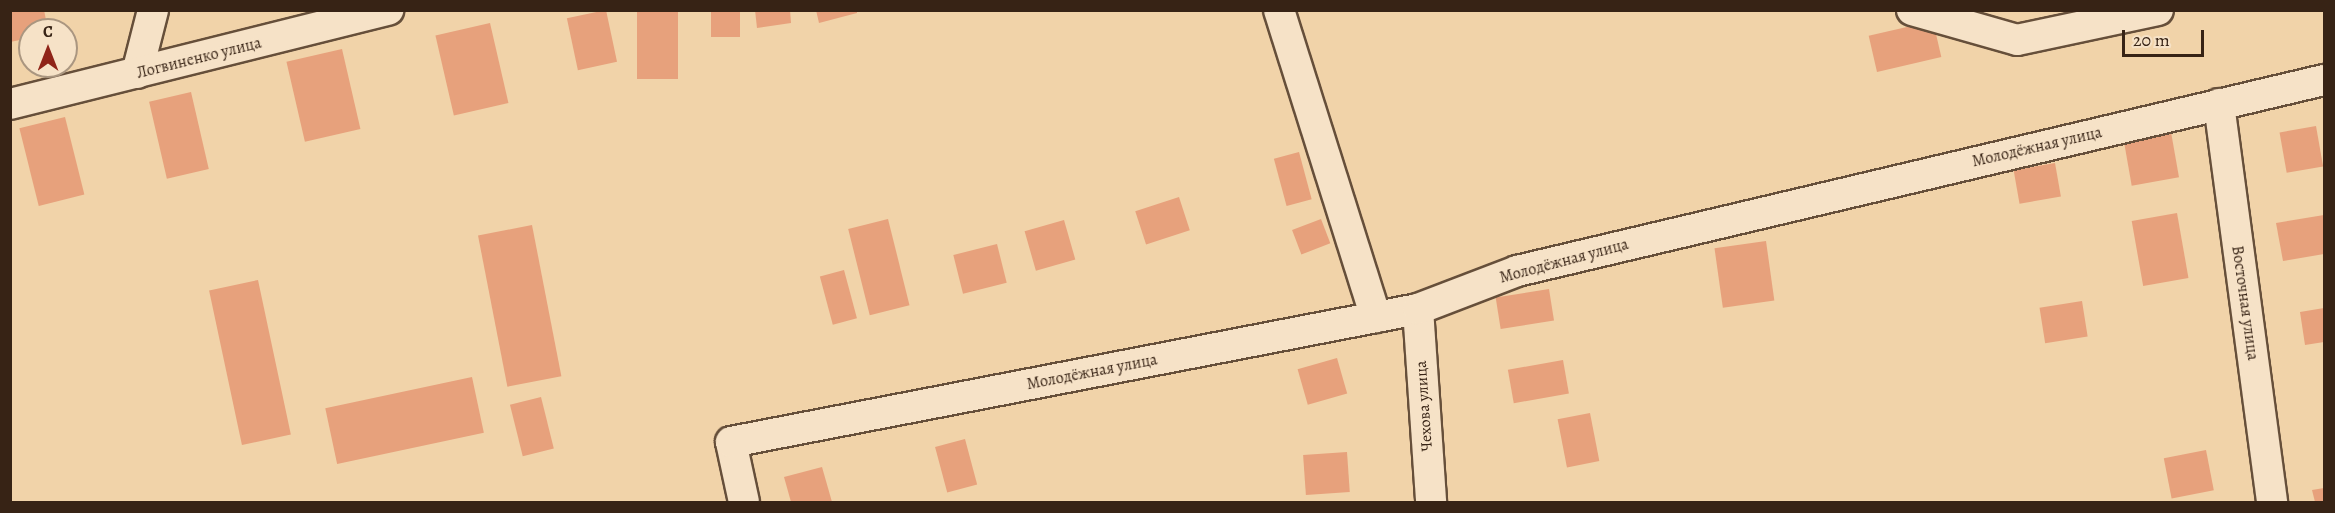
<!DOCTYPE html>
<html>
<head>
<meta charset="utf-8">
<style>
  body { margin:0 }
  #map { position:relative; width:2335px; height:513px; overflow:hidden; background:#f1d3a9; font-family:Alegreya,serif }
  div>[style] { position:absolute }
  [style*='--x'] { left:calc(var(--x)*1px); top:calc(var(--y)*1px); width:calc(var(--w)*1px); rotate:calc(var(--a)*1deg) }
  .building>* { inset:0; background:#e7a17c; transform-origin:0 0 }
  .roads { filter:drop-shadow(2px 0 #664f3a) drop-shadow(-2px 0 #664f3a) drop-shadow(0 2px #664f3a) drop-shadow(0 -2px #664f3a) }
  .minor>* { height:30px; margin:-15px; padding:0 15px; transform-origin:15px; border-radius:15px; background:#f6e2c7 }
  span { translate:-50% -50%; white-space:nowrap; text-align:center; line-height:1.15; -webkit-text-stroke:4.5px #f6e2c7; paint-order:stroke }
  .street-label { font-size:16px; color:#372315 }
  .frame { position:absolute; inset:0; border:12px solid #372315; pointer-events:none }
  .north { position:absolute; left:18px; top:18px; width:60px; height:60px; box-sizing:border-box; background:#f6e2c7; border:2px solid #aa9680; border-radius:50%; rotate:0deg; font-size:16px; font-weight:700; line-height:24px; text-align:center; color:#372315 }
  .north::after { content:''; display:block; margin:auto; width:21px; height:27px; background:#8f2418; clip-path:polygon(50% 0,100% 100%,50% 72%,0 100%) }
  .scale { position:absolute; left:2122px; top:30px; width:82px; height:27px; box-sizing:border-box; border:3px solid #372315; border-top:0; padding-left:8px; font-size:18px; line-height:21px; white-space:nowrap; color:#372315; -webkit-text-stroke:4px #f6e2c7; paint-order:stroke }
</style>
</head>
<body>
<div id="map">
  <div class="building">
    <i style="clip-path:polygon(10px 10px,44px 10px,48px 30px,30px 30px,30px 38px,10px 42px)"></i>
    <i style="left:606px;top:10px;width:53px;height:40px;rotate:78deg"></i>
    <i style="left:637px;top:10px;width:41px;height:69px"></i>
    <i style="left:711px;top:10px;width:29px;height:27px"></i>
    <i style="clip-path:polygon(755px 10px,790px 10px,791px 23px,757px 28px)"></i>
    <i style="clip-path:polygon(816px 10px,857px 10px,857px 13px,819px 23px)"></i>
    <i style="left:1933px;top:21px;width:37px;height:66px;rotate:77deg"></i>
    <i style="left:490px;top:23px;width:82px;height:56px;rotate:77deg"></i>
    <i style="left:342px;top:49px;width:82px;height:57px;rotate:77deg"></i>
    <i style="left:191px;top:92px;width:79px;height:43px;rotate:77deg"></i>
    <i style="left:65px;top:117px;width:80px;height:47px;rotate:76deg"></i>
    <i style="left:2316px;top:126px;width:41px;height:37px;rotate:80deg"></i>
    <i style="left:2171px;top:132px;width:46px;height:48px;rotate:80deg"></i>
    <i style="left:1299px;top:152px;width:49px;height:26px;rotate:75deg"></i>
    <i style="left:2055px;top:163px;width:34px;height:42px;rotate:80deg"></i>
    <i style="left:1179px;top:197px;width:35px;height:46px;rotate:72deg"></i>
    <i style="left:2177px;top:213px;width:66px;height:46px;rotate:80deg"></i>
    <i style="clip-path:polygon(2324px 215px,2324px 254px,2283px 261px,2276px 223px)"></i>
    <i style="left:888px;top:219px;width:89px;height:41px;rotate:76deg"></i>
    <i style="left:1321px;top:219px;width:26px;height:31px;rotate:69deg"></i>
    <i style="left:1064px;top:220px;width:41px;height:41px;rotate:74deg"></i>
    <i style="left:532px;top:225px;width:154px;height:55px;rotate:79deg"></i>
    <i style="left:1766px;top:241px;width:60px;height:52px;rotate:82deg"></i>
    <i style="left:997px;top:244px;width:40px;height:45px;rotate:76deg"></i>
    <i style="left:844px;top:270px;width:50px;height:25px;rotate:75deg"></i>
    <i style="left:258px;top:280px;width:158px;height:50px;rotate:78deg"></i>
    <i style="left:1549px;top:289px;width:32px;height:54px;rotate:81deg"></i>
    <i style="left:2082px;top:301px;width:36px;height:43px;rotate:81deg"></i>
    <i style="clip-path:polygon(2324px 308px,2324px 342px,2305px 345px,2300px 312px)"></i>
    <i style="left:1337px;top:358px;width:37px;height:41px;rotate:74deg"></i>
    <i style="left:1563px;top:360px;width:34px;height:56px;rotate:80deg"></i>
    <i style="left:472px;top:377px;width:57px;height:150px;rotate:78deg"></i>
    <i style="left:541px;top:397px;width:53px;height:32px;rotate:76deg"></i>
    <i style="left:1590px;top:413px;width:49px;height:33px;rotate:79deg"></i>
    <i style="left:965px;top:439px;width:47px;height:31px;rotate:75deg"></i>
    <i style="left:2206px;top:450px;width:41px;height:43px;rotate:79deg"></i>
    <i style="left:1347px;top:452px;width:40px;height:44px;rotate:86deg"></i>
    <i style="clip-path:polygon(822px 467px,832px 502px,791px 502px,784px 477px)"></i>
    <i style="clip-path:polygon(2324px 488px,2324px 502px,2315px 502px,2312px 490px)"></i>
  </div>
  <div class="roads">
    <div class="minor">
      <i style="--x:1279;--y:10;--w:322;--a:72.5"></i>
      <i style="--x:1912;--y:10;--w:109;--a:15.9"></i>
      <i style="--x:2017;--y:40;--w:144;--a:-12"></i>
      <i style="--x:137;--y:73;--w:65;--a:-75.7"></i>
      <i style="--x:10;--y:104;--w:390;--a:-14"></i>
      <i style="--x:2219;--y:104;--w:402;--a:82.4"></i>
      <i style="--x:1418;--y:309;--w:193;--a:86.1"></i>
      <i style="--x:744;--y:502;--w:61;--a:-102.2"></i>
      <i style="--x:731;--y:442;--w:700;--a:-10.96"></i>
      <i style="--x:1418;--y:309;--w:106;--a:-21"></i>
      <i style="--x:1517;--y:271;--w:829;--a:-13.32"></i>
    </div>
  </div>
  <div class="street-label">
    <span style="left:199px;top:58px;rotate:-14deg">Логвиненко улица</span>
    <span style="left:2037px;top:147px;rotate:-13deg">Молодёжная улица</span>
    <span style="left:1564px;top:261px;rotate:-15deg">Молодёжная улица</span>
    <span style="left:2245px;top:303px;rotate:82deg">Восточная улица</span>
    <span style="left:1092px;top:372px;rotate:-11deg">Молодёжная улица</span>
    <span style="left:1424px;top:406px;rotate:-94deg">Чехова улица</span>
  </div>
  <div class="frame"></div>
  <div class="north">С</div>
  <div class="scale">20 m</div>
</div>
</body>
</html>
